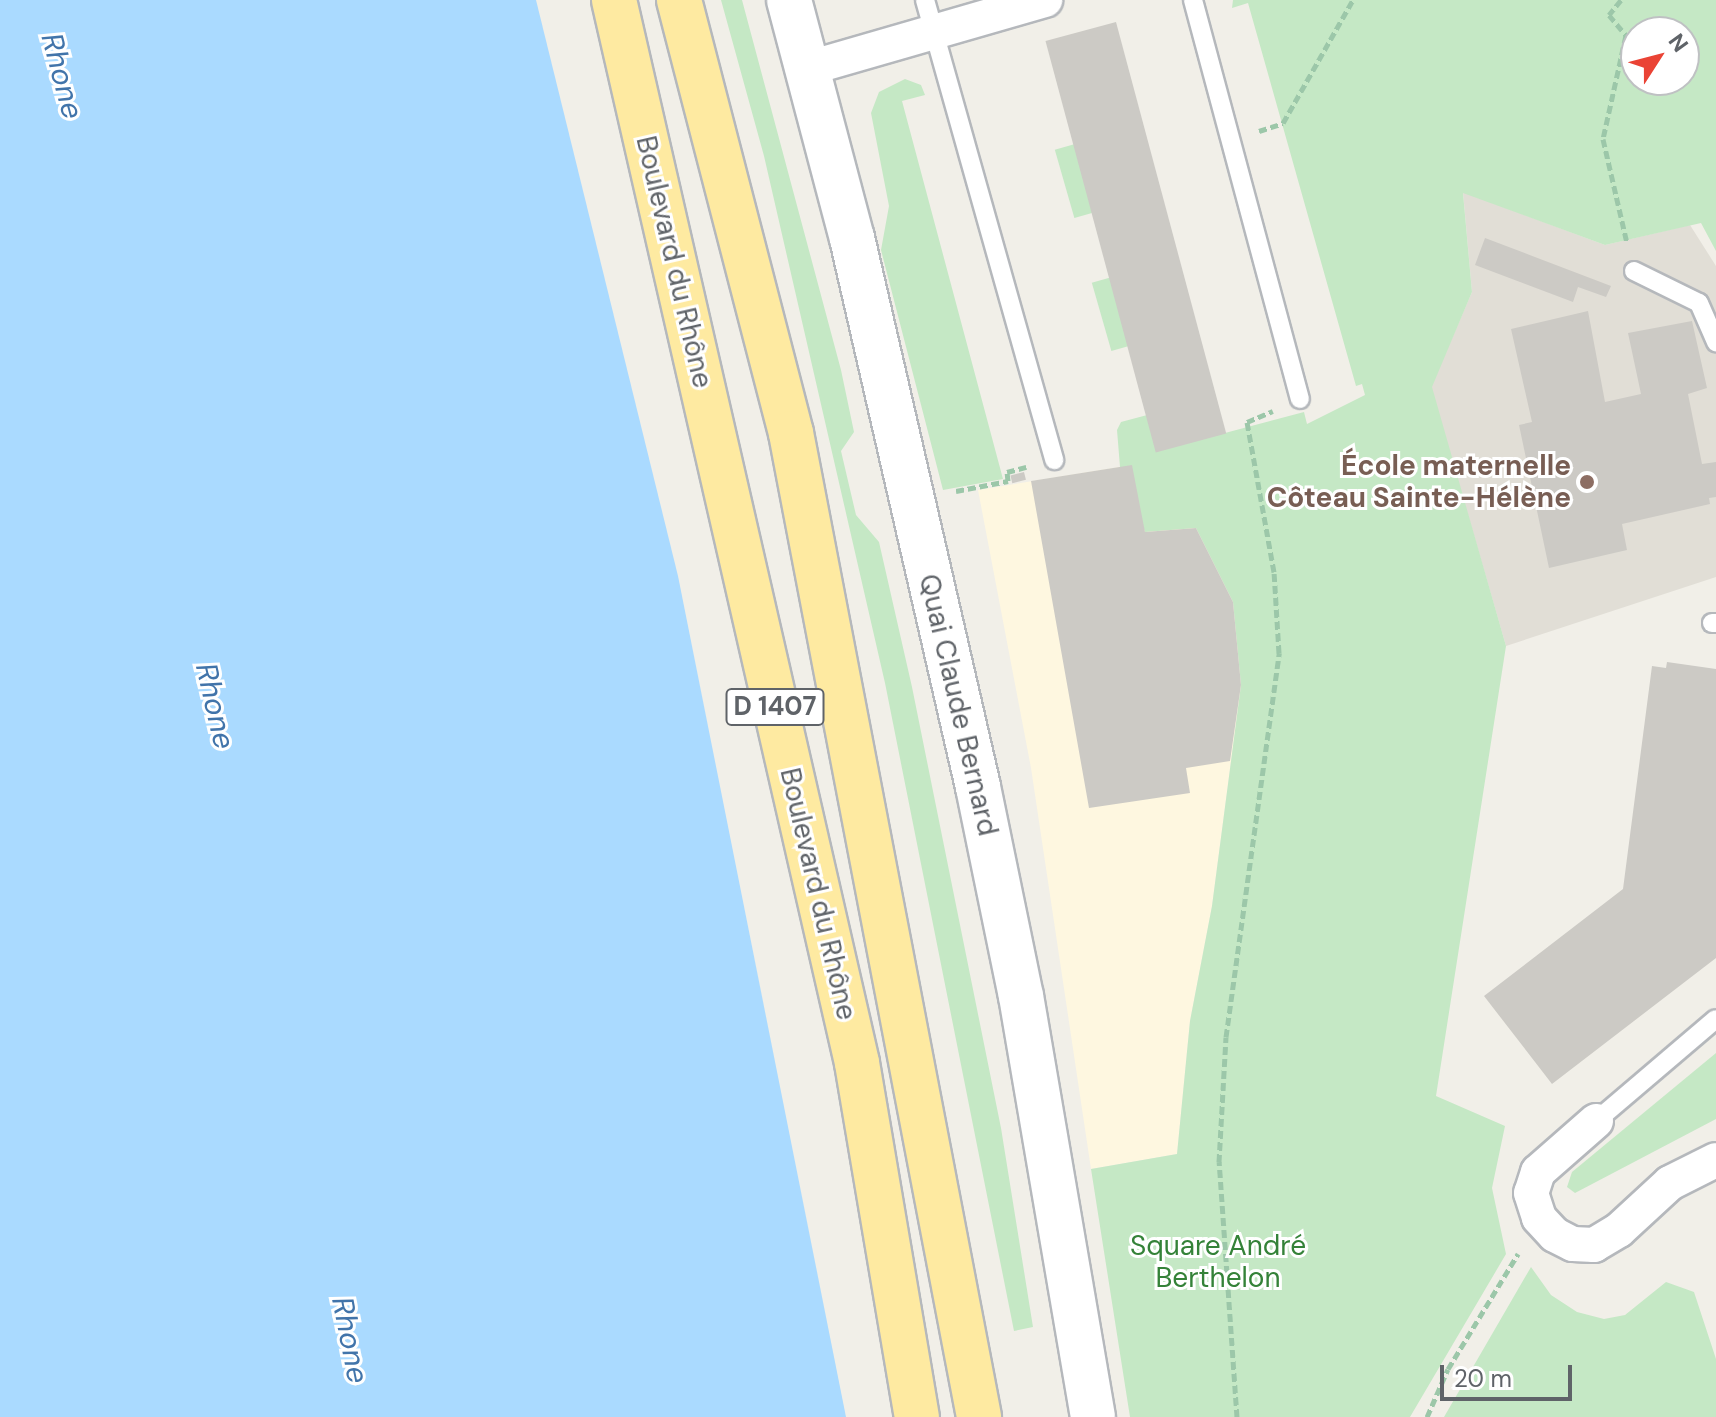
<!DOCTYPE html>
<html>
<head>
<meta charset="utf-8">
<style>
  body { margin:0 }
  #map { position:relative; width:1716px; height:1417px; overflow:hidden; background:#f1efe8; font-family:"DM Sans",sans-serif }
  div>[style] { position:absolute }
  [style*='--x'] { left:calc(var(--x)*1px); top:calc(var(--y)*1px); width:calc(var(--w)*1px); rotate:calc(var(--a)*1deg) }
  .commercial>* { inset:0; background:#fef7e0 }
  .education>* { inset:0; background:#e1ded6 }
  .green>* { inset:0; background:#c5e8c5; transform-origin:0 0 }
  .water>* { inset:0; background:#aadaff }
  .building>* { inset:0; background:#cccac5; transform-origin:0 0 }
  .path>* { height:5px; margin-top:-2.5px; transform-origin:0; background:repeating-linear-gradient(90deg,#9cc7a9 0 8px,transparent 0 12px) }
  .roads { filter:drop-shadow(2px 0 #b5b8bc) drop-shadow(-2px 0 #b5b8bc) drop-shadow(0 2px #b5b8bc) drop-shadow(0 -2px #b5b8bc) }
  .service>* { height:18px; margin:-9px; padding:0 9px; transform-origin:9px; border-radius:9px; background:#fff }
  .minor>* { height:34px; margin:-17px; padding:0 17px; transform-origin:17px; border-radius:17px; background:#fff }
  .secondary>* { height:44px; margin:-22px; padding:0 22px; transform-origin:22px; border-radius:22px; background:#fff }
  .trunk>* { height:44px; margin:-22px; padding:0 22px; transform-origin:22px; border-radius:22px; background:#feeaa1 }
  .dots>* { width:22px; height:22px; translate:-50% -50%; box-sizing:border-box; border:4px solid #fff; border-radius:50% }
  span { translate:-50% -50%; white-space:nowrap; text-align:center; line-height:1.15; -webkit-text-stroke:6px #fff; paint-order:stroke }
  .shield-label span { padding:2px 6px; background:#fff; border:2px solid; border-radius:6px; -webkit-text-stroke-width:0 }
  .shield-label { font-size:26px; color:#5f6368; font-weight:700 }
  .street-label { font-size:28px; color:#5f6368 }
  .education-label { font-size:28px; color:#785e54; font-weight:700 }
  .right { translate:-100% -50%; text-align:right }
  .park-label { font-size:28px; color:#348238 }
  .water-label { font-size:30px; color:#4174aa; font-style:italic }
  .north { position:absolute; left:1620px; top:16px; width:80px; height:80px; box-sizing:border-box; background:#fff; border:2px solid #bfc1c3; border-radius:50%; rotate:54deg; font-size:22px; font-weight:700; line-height:32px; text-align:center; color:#5f6368 }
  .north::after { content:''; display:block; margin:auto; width:28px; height:36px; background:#ea4335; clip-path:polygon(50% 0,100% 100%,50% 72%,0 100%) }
  .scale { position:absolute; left:1440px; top:1365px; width:132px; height:36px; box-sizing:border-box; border:4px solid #5f6368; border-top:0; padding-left:10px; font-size:24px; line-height:28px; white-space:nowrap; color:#5f6368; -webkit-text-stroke:6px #fff; paint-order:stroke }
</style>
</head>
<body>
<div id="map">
  <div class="commercial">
    <i style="clip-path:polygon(1132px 465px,1196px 528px,1233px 602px,1241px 685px,1212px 906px,1190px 1021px,1177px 1154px,1091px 1169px,1031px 768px,978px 490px)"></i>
  </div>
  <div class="education">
    <i style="clip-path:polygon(1463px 192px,1605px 245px,1690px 225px,1716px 266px,1716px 577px,1506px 646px,1431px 387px,1472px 292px)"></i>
  </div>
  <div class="green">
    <i style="clip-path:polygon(721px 0,742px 0,841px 370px,854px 432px,841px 451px,856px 515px,879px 542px,912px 687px,1001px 1128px,1033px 1327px,1014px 1331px,885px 683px,764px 156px)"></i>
    <i style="clip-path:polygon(evenodd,1233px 0,1716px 0,1716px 251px,1701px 223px,1605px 245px,1463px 193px,1472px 292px,1432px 387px,1506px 646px,1436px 1096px,1505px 1126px,1492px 1188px,1506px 1254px,1410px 1417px,1130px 1417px,1091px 1169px,1177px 1154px,1190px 1021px,1212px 906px,1241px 685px,1233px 602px,1196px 528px,1145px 532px,1120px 467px,1117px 430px,1121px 422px,1151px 414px,1161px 450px,1304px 412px,1307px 424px,1365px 395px,1362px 384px,1356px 386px,1248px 3px,1232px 8px,1233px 0,1636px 32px,1684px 32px,1684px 80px,1636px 80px,1636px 32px)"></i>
    <i style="clip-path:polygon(905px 79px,921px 85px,925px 95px,902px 101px,1003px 479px,943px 490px,881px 250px,889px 206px,871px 113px,879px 92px)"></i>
    <i style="left:1075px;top:144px;width:71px;height:21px;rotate:74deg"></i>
    <i style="left:1112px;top:277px;width:71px;height:21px;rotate:74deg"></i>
    <i style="clip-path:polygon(1716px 1053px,1716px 1119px,1575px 1193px,1567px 1187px,1572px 1172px)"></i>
    <i style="clip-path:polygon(1531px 1267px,1551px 1295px,1577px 1312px,1604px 1319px,1625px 1315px,1666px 1282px,1694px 1292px,1716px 1359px,1716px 1417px,1444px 1417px)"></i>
  </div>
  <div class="water">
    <i style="clip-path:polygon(0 0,536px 0,678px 576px,846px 1417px,0 1417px)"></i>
  </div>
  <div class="building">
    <i style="left:1116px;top:22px;width:426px;height:73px;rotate:75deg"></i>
    <i style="clip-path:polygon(1485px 238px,1611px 286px,1606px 297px,1578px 287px,1573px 302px,1475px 265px)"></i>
    <i style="clip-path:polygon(1588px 311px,1605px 402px,1641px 394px,1628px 333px,1692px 321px,1707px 388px,1688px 394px,1702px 464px,1716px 462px,1716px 497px,1709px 498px,1710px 504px,1622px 524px,1627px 550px,1549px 568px,1519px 425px,1532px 422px,1511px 329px)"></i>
    <i style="clip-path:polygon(1132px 465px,1145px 532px,1196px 528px,1233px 602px,1241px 685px,1230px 761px,1186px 768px,1190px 793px,1089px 808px,1031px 481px)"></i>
    <i style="left:1024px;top:472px;width:8px;height:14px;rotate:76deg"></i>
    <i style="clip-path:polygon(1667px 662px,1716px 669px,1716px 958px,1552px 1084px,1484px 996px,1623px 889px,1652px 666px,1666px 668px)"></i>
  </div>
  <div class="path">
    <i style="--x:1621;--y:0;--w:19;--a:129"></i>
    <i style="--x:1609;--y:15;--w:26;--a:50"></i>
    <i style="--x:1626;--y:35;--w:107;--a:102.5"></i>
    <i style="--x:1603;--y:139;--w:107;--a:77"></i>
    <i style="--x:1259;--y:131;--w:25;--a:-18"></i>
    <i style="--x:1283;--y:123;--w:142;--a:-60.4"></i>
    <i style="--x:956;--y:491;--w:53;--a:-10.9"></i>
    <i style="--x:1008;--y:481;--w:9;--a:-96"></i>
    <i style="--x:1007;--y:472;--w:20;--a:-15"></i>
    <i style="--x:1237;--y:1417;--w:256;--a:-94"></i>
    <i style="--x:1219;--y:1162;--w:125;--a:-86.8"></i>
    <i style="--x:1226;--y:1037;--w:388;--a:-82.1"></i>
    <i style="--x:1279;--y:653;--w:81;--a:-93.5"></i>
    <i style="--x:1274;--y:572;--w:152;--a:-100.2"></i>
    <i style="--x:1247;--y:422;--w:28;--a:-23"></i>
    <i style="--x:1427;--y:1417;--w:52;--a:-66.4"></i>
    <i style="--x:1448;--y:1369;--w:135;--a:-58.7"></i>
  </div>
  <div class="roads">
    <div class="service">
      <i style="--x:925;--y:0;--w:478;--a:74.3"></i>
      <i style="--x:1193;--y:0;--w:413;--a:75"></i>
      <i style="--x:1634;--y:271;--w:72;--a:26.2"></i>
      <i style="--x:1699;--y:303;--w:43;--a:66.4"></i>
      <i style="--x:1712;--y:623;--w:4;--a:0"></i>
      <i style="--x:1596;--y:1121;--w:157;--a:-40.4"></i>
    </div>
    <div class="minor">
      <i style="--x:809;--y:68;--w:246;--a:-16.1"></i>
      <i style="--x:1596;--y:1121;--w:77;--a:138.7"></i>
      <i style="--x:1538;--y:1172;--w:22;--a:108"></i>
      <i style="--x:1531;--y:1193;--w:26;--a:72"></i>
      <i style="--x:1539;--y:1218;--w:23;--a:47"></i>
      <i style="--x:1555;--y:1235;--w:20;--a:27"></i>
      <i style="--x:1573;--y:1244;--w:21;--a:3"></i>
      <i style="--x:1594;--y:1245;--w:29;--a:-31"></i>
      <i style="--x:1619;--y:1230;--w:69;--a:-42.7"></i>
      <i style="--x:1670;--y:1183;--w:51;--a:-26.6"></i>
    </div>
    <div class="secondary">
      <i style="--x:789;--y:0;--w:246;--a:75.2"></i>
      <i style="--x:852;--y:238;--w:563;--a:77.07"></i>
      <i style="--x:978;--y:787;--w:213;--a:78.4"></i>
      <i style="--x:1021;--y:996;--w:427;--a:80.3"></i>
    </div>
    <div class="trunk">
      <i style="--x:614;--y:0;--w:1090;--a:77.12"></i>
      <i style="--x:857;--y:1063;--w:359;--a:80.4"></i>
      <i style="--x:679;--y:0;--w:447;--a:75.5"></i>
      <i style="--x:791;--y:433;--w:1002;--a:79.18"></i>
    </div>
  </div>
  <div class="dots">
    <i style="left:1587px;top:482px;background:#8d6e63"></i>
  </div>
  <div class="shield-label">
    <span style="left:775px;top:707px">D 1407</span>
  </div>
  <div class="street-label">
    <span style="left:674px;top:262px;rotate:77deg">Boulevard du Rhône</span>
    <span style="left:958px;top:705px;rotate:77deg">Quai Claude Bernard</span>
    <span style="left:818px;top:894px;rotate:77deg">Boulevard du Rhône</span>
  </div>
  <div class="education-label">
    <span class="right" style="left:1571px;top:482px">École maternelle<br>Côteau Sainte-Hélène</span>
  </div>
  <div class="park-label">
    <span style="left:1218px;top:1262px">Square André<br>Berthelon</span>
  </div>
  <div class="water-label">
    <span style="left:62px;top:76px;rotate:75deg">Rhone</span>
    <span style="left:215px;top:706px;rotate:77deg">Rhone</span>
    <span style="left:350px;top:1340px;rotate:79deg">Rhone</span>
  </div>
  <div class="north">N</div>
  <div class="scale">20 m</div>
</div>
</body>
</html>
